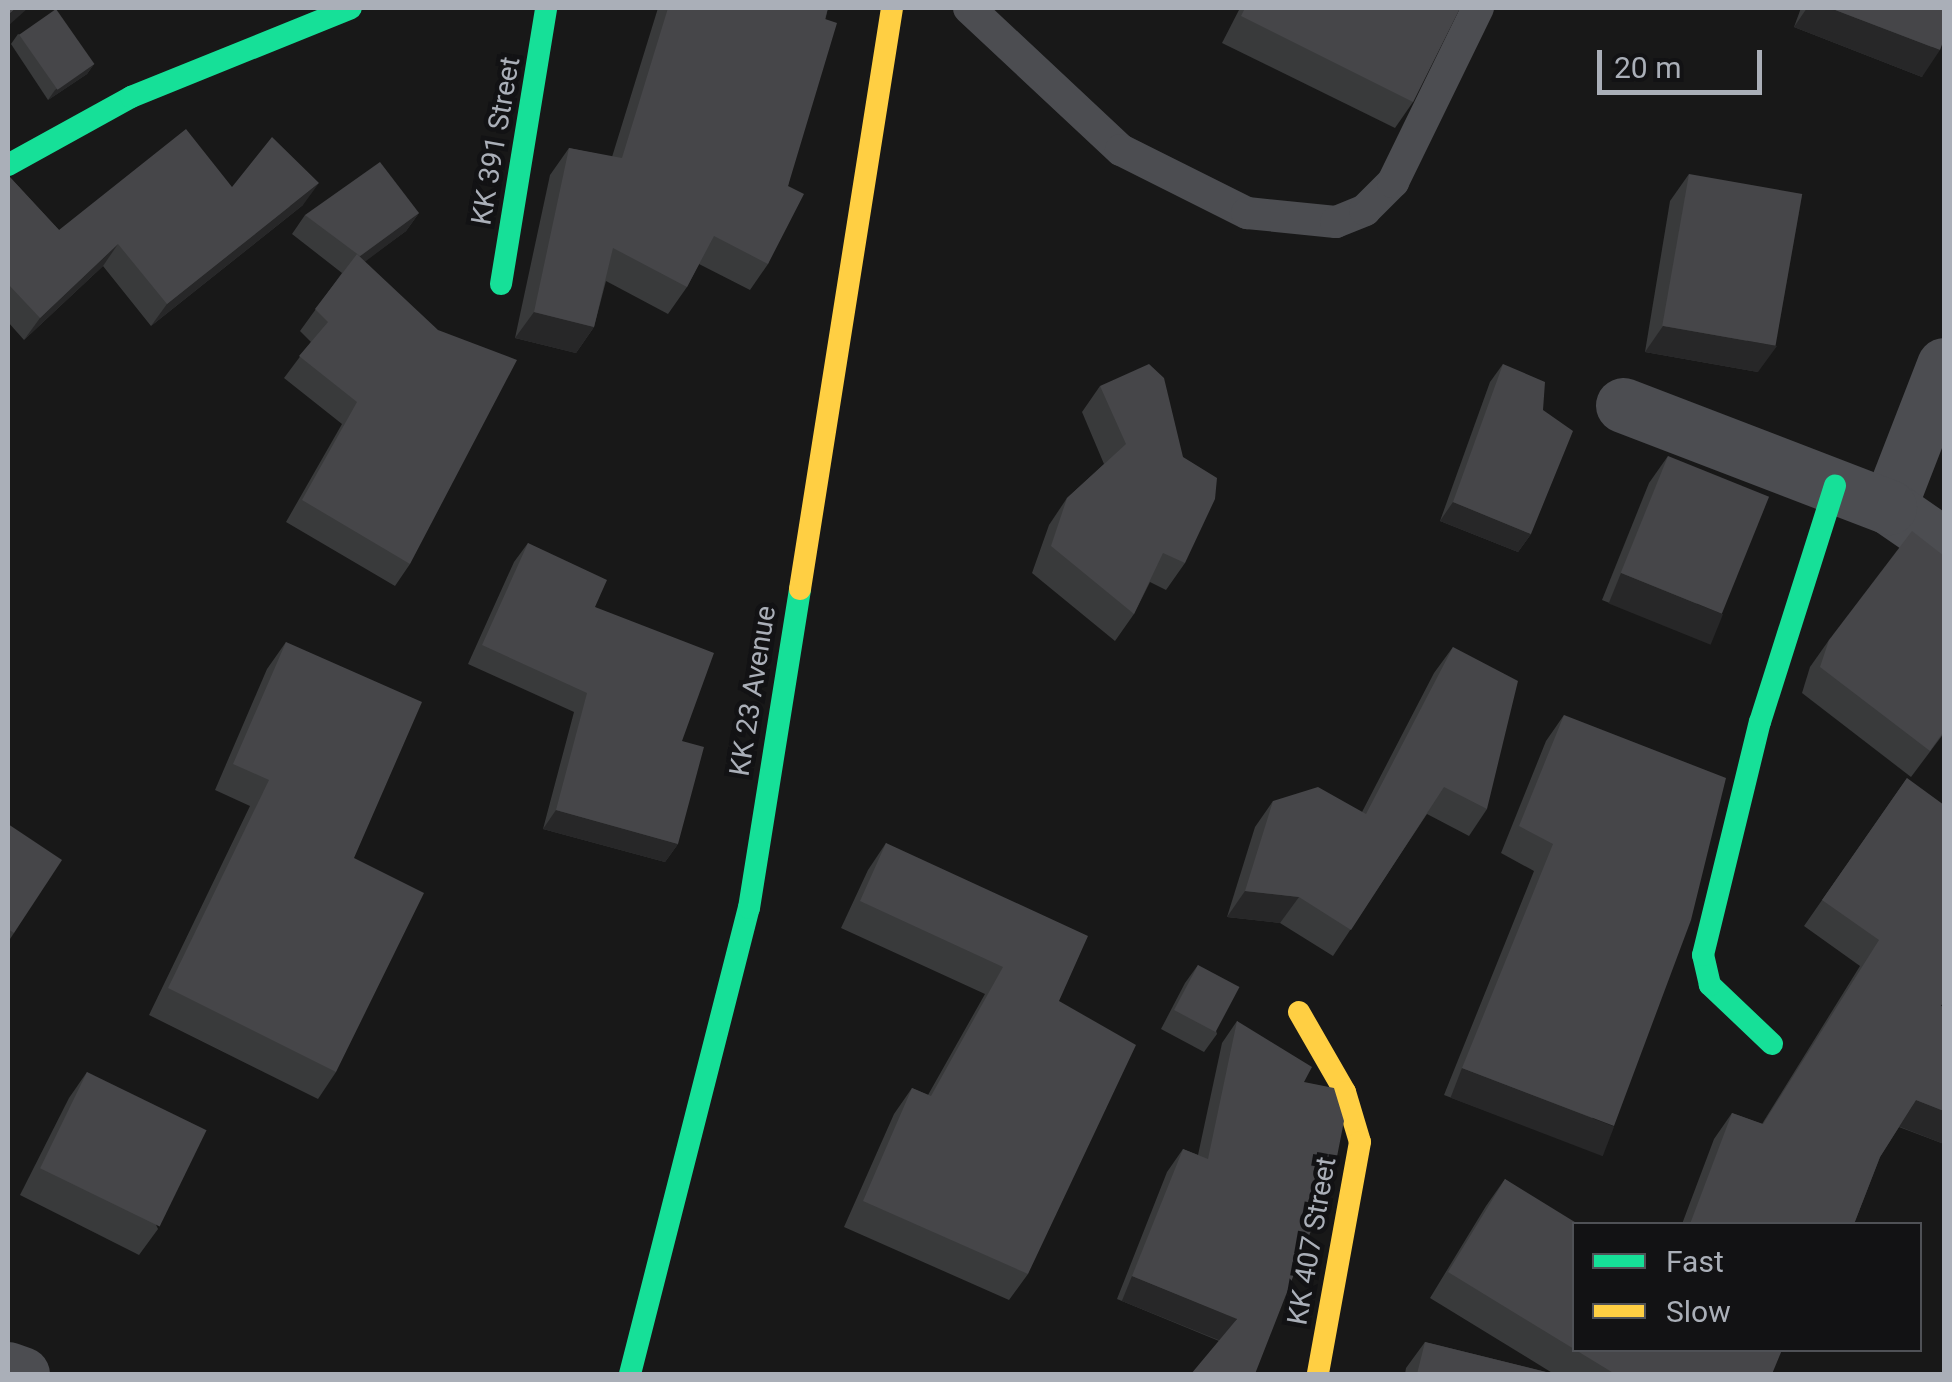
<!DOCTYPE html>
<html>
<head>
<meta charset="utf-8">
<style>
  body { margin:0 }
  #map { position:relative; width:1952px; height:1382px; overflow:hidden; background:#181818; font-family:Roboto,sans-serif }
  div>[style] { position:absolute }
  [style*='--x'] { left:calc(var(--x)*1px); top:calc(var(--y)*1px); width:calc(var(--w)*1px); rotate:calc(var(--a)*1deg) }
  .lane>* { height:32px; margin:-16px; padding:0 16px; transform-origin:16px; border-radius:16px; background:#4c4d51 }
  .street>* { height:55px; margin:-27.5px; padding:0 27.5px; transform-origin:27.5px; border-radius:27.5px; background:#4c4d51 }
  .fast>* { height:22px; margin:-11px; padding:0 11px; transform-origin:11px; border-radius:11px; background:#16e098 }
  .slow>* { height:22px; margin:-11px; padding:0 11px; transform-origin:11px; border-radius:11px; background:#ffcf43 }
  .wall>* { inset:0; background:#393a3b }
  .shaded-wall>* { inset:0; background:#272728; transform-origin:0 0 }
  .building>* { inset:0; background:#464649; transform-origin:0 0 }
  span { translate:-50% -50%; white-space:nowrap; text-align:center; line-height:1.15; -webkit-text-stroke:9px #121214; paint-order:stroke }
  .street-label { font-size:28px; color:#aaafb8 }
  .frame { position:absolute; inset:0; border:10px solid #aaafb8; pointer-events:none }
  .legend { position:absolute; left:1572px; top:1222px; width:350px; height:130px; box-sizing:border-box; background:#121214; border:2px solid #4f5156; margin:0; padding:12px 18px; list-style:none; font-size:30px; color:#aaafb8 }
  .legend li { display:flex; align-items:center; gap:20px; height:50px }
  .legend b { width:50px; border:2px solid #4f5156 }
  .scale { position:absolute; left:1597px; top:50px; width:165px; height:45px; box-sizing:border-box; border:5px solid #aaafb8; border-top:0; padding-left:12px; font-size:30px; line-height:35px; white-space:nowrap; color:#aaafb8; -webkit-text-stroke:8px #121214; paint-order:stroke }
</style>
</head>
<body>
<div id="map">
  <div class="lane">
    <i style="--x:969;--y:8;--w:208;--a:43.1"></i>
    <i style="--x:1121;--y:150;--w:141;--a:26.6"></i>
    <i style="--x:1247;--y:213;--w:89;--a:5.8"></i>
    <i style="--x:1336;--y:222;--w:31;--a:-22"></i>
    <i style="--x:1365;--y:210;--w:40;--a:-45"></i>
    <i style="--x:1393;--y:182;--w:194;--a:-64"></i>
  </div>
  <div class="street">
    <i style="--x:1944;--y:365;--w:152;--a:111.2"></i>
    <i style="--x:1889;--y:507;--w:67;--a:34.6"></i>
    <i style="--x:1623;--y:405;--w:285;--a:21"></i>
    <i style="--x:8;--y:1369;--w:15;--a:20"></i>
  </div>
  <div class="fast">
    <i style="--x:8;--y:165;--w:141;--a:-28.9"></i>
    <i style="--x:131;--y:97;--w:237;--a:-22"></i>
    <i style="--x:501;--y:284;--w:280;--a:-80.7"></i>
    <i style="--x:1772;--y:1044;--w:86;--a:-136.4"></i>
    <i style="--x:1710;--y:985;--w:31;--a:-103"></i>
    <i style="--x:1703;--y:955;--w:240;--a:-76.3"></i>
    <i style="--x:1760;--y:722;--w:248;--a:-72.4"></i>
    <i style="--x:630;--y:1374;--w:481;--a:-75.7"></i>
    <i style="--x:749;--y:908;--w:323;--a:-80.9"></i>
  </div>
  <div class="slow">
    <i style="--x:800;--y:589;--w:588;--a:-81"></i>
    <i style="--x:1299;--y:1012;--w:92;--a:60.1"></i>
    <i style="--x:1345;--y:1092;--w:52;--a:73.3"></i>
    <i style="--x:1360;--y:1142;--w:236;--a:100.3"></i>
  </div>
  <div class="wall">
    <i style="clip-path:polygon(658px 8px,828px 8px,788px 186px,768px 264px,750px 290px,699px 264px,687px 287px,668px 314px,606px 281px,594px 327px,576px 353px,515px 338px,550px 175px,569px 148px,612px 157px)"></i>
    <i style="clip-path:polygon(1240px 8px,1460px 8px,1413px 102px,1395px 128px,1222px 43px)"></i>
    <i style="clip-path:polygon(1801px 8px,1944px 8px,1922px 77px,1794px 27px)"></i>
    <i style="clip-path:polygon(18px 34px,94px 64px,87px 74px,48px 100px,11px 44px)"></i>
    <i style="clip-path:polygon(1689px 174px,1758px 372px,1645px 352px,1670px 201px)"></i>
    <i style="clip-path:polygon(8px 175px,59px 230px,303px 205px,151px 326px,103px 266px,24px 340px,8px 322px)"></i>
    <i style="clip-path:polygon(419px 213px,406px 231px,365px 261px,410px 564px,395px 586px,286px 522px,342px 424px,284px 378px,311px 342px,300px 331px,342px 273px,292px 234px,305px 215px)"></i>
    <i style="clip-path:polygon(1503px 364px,1531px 534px,1518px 552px,1440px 521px,1490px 382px)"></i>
    <i style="clip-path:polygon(1100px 386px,1183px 457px,1185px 563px,1166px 590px,1150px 582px,1134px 614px,1115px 641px,1032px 573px,1049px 525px,1067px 498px,1104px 464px,1082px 412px)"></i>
    <i style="clip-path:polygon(1668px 456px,1704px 641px,1602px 600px,1649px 483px)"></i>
    <i style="clip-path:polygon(528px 543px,595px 607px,682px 741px,678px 844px,665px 862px,543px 829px,574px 712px,468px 664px,514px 562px)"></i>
    <i style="clip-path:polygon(1829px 640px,1944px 733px,1911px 777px,1802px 693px,1810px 667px)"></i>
    <i style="clip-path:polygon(286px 642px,354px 858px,336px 1072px,318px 1099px,149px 1015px,250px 806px,215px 790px,267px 669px)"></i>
    <i style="clip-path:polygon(1453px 647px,1487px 809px,1469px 836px,1427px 814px,1333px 956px,1280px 923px,1227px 917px,1255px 827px,1273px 801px,1362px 812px,1434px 673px)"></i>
    <i style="clip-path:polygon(1564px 715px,1595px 1152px,1444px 1095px,1534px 871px,1501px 853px,1546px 741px)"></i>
    <i style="clip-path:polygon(1907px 778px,1941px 1006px,1944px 1007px,1944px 1144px,1899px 1127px,1880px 1157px,1854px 1224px,1682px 1224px,1714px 1139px,1732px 1113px,1762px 1124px,1860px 966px,1804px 926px)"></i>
    <i style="clip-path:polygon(8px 824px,14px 933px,8px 942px)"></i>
    <i style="clip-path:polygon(886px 843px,1059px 1001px,1028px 1274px,1009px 1300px,844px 1227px,894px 1114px,912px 1088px,928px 1095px,985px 994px,841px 928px,868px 870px)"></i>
    <i style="clip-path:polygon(1198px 965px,1217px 1034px,1204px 1052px,1161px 1029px,1185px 983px)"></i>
    <i style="clip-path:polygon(1237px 1021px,1304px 1082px,1219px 1341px,1117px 1299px,1167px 1172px,1183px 1149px,1198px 1155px,1222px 1043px)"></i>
    <i style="clip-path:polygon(87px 1072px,158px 1229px,139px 1255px,20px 1195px,69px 1098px)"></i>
    <i style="clip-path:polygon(1505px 1179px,1772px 1374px,1405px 1374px,1406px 1368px,1425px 1342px,1554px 1374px,1430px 1298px,1486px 1206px)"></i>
  </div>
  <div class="shaded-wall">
    <i style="clip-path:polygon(16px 8px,28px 8px,8px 26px,8px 15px)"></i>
    <i style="clip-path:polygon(1807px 8px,1830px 8px,1940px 50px,1922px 77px,1794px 27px)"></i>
    <i style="clip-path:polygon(94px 64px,87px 74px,48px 100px,55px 90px)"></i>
    <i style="clip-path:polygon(319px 183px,303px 205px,151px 326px,167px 304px)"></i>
    <i style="clip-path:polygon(419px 213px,406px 231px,346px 276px,359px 257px)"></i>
    <i style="clip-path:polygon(118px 244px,103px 266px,24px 340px,40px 318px)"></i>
    <i style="clip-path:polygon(534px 312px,594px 327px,576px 353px,515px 338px)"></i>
    <i style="clip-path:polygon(1663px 326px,1777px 346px,1758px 372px,1645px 352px)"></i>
    <i style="clip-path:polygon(1453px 502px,1531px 534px,1518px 552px,1440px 521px)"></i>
    <i style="left:1621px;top:573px;width:110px;height:33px;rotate:22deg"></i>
    <i style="clip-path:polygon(556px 810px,678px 844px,665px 862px,543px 829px)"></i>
    <i style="clip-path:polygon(1245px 891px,1299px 897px,1280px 923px,1227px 917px)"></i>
    <i style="left:1462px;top:1068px;width:163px;height:32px;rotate:21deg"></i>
    <i style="clip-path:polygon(1916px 1100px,1944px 1111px,1944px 1144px,1898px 1126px)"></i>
    <i style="left:1132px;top:1276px;width:113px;height:27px;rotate:22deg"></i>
  </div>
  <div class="building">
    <i style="clip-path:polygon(8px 8px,16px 8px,8px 15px)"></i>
    <i style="clip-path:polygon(668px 8px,828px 8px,825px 19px,837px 23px,788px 186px,804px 194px,768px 264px,714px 236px,687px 287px,613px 248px,594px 327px,534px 312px,569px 148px,622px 158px)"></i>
    <i style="clip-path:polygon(1245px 8px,1460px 8px,1413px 102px,1241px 16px)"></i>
    <i style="clip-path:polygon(1830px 8px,1944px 8px,1944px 39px,1940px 50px)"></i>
    <i style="left:56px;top:9px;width:67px;height:45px;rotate:55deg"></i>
    <i style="clip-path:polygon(186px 129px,232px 187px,272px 137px,319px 183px,167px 304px,118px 244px,40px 318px,8px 284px,8px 175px,59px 230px)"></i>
    <i style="clip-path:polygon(380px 162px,419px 213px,360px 256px,305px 215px)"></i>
    <i style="left:1689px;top:174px;width:115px;height:154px;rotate:10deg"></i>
    <i style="clip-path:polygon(357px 254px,438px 330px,517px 360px,410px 564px,302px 500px,357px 402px,299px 356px,328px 322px,315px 309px)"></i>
    <i style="clip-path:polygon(1149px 364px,1164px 378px,1183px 457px,1217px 478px,1215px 499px,1185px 563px,1163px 553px,1134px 614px,1051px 546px,1067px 498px,1126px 444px,1100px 386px)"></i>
    <i style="clip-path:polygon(1503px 364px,1545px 382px,1543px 410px,1573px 431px,1531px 534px,1453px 502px)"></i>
    <i style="left:1668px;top:456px;width:109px;height:126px;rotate:22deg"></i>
    <i style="clip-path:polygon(1912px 531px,1944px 556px,1944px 731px,1930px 751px,1820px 667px,1829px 640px)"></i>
    <i style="clip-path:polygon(528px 543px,607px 580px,595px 607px,714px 653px,682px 741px,704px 747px,678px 844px,556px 810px,587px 693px,482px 645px)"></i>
    <i style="clip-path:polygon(286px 642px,422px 702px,354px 858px,424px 893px,336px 1072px,168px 988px,269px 780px,233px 764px)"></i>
    <i style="clip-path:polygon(1453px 647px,1518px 681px,1487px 809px,1444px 787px,1351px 930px,1299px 897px,1245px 891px,1273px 801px,1318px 787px,1366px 814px)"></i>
    <i style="clip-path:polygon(1564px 715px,1726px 778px,1691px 920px,1614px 1126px,1462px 1068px,1553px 844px,1519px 826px)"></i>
    <i style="clip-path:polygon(1907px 778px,1944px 805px,1944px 1001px,1941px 1006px,1944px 1007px,1944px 1111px,1916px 1100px,1880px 1157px,1854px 1224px,1690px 1224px,1732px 1113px,1763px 1124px,1879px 940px,1822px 900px)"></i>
    <i style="clip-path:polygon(8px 824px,62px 860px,14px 933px,8px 929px)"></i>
    <i style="clip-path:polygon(886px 843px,1088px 936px,1059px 1001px,1136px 1045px,1028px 1274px,863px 1201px,912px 1088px,931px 1096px,1003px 967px,860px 901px)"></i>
    <i style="left:1198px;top:965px;width:47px;height:51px;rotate:28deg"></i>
    <i style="clip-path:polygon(1237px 1021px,1312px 1067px,1304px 1082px,1334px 1088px,1344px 1121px,1334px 1172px,1255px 1374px,1191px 1374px,1237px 1319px,1132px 1276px,1183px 1149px,1208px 1159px)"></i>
    <i style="left:87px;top:1072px;width:133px;height:107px;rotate:26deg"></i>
    <i style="clip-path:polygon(1505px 1179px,1578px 1224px,1574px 1224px,1574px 1350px,1782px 1350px,1772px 1374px,1615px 1374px,1448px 1272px)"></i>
    <i style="clip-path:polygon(1425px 1342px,1554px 1374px,1417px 1374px)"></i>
  </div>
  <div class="street-label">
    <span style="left:496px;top:141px;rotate:-80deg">KK 391 Street</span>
    <span style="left:753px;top:691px;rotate:-81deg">KK 23 Avenue</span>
    <span style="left:1312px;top:1241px;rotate:-80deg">KK 407 Street</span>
  </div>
  <div class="frame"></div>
  <ul class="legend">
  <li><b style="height:12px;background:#16e098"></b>Fast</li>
  <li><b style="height:12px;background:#ffcf43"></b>Slow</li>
  </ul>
  <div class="scale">20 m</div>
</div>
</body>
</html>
